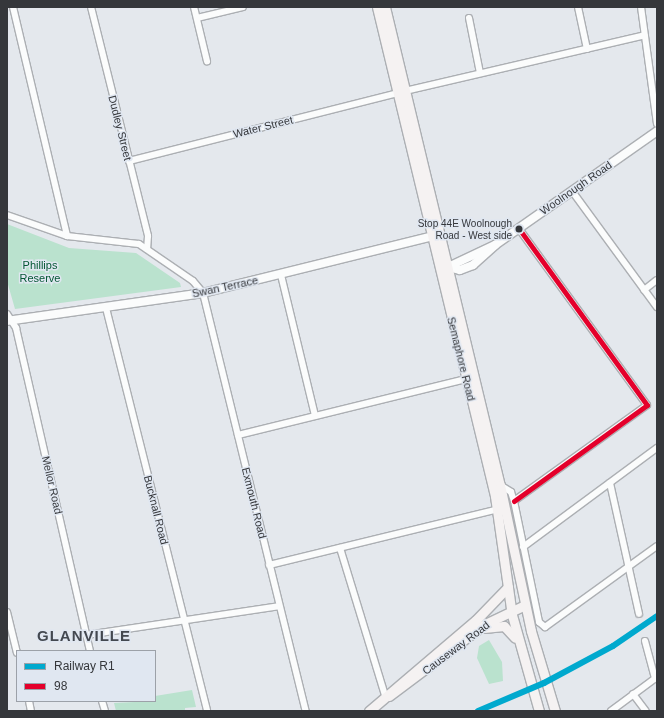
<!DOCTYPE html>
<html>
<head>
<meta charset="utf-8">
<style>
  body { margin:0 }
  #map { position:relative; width:664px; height:718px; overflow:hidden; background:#e4e8ed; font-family:Arial,sans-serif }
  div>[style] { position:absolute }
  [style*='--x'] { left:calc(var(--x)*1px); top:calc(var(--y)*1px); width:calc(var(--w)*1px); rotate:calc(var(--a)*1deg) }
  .green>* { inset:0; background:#bae2ce }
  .roads { filter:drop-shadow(1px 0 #acafb3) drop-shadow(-1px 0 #acafb3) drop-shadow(0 1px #acafb3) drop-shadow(0 -1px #acafb3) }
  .minor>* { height:6px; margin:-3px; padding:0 3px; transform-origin:3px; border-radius:3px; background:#fbfcfc }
  .tertiary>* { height:8px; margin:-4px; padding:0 4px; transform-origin:4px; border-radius:4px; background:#fbfcfc }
  .secondary>* { height:9px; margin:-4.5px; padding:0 4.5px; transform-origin:4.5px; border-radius:4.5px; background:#f5f2f2 }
  .bus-1>* { height:5px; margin:-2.5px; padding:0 2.5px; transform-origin:2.5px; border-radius:2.5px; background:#e4002b }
  .rail-1>* { height:6px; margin:-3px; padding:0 3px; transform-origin:3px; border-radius:3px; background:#00a9ce }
  .dots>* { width:11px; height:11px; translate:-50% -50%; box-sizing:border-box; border:2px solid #e0e7f1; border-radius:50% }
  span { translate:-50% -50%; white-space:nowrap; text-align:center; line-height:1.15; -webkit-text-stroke:3px #e0e7f1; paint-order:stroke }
  .bus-label { font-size:10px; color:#35373b }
  .right { translate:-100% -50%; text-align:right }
  .street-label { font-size:11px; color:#35373b }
  .park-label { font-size:11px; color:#045734 }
  .district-label { font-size:15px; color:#434850; font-weight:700; letter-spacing:1px }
  .frame { position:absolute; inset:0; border:8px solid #35373b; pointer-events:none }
  .legend { position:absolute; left:16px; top:650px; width:140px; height:52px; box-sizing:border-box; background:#e0e7f1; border:1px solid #9ca1a8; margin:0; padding:5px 7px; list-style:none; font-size:12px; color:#35373b }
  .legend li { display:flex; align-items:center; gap:8px; height:20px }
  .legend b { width:20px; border:1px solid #9ca1a8 }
</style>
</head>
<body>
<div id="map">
  <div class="green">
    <i style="clip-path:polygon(7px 224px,69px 248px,136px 253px,180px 283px,181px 287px,15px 309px,7px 281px)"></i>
    <i style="clip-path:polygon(489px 640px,502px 662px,503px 681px,489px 684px,477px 658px,479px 646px)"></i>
    <i style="clip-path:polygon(192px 690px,196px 707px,185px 708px,185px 711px,116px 711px,114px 703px,155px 701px,155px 696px)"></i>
  </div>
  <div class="roads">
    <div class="minor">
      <i style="--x:13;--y:7;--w:235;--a:76.7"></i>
      <i style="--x:91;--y:7;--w:236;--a:76"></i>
      <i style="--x:148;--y:236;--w:13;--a:94"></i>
      <i style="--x:194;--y:7;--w:56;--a:76.5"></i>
      <i style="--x:578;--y:7;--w:43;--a:77.9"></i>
      <i style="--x:641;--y:7;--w:118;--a:82.2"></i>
      <i style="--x:197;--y:18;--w:47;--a:-13.4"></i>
      <i style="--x:469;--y:18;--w:56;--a:78.7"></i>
      <i style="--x:405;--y:91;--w:246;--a:-13.1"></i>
      <i style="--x:129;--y:161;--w:277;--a:-14.2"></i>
      <i style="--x:572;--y:191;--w:144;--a:53.8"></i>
      <i style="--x:7;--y:215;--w:64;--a:19.3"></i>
      <i style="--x:67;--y:236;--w:72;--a:6.3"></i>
      <i style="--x:139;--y:244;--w:65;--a:34.4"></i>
      <i style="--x:193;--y:281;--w:16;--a:50"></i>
      <i style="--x:203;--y:293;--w:431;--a:76.2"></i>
      <i style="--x:281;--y:275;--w:145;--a:76.4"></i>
      <i style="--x:644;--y:290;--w:16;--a:-38"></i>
      <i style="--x:106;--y:308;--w:415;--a:75.9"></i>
      <i style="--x:7;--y:314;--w:17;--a:57"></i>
      <i style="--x:16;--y:328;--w:331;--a:77.1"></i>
      <i style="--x:238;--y:435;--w:239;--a:-13.8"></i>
      <i style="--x:610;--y:483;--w:134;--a:77.5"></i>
      <i style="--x:500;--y:485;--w:13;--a:32"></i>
      <i style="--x:511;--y:492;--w:9;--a:72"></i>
      <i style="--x:514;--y:501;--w:124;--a:78.3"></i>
      <i style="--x:539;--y:622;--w:8;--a:40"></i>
      <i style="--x:545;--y:627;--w:138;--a:-35.9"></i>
      <i style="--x:514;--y:501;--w:164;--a:-35.8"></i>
      <i style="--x:647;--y:405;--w:218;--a:-126"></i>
      <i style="--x:523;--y:547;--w:167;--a:-36.5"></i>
      <i style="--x:340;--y:548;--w:157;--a:73"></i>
      <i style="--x:269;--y:565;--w:232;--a:-13.7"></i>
      <i style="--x:7;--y:612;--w:42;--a:76.3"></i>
      <i style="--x:86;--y:635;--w:195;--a:-8.5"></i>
      <i style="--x:645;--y:641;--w:39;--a:75"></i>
      <i style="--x:633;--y:694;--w:21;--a:53"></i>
      <i style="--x:29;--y:701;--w:10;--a:79"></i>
      <i style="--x:102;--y:701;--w:10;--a:73"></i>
      <i style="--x:611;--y:711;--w:57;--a:-36.5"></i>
    </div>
    <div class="tertiary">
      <i style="--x:448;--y:267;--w:12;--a:14"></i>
      <i style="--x:460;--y:270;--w:14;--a:-21"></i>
      <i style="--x:473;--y:265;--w:30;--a:-42"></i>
      <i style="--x:495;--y:245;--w:198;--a:-35.1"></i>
      <i style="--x:448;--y:267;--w:52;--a:-25.1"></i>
      <i style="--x:7;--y:321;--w:198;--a:-8.1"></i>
      <i style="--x:203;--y:293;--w:241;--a:-13.9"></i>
    </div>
    <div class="secondary">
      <i style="--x:377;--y:7;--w:503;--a:76.43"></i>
      <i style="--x:495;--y:496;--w:120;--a:81.9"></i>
      <i style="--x:512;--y:615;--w:100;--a:74.3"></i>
      <i style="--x:385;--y:7;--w:492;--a:76.5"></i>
      <i style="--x:500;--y:485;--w:149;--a:78"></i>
      <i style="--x:531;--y:631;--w:84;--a:73.3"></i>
      <i style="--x:484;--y:628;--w:20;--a:-6"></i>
      <i style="--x:504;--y:626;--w:16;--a:47"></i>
      <i style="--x:389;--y:696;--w:120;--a:-36.9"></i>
      <i style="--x:485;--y:624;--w:44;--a:-25.4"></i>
      <i style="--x:369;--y:711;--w:140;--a:-40.4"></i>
      <i style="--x:476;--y:620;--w:46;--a:-45.9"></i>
    </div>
  </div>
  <div class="bus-1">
    <i style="--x:514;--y:501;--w:164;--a:-35.8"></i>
    <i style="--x:647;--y:405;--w:218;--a:-126"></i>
  </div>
  <div class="rail-1">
    <i style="--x:478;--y:711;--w:72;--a:-23"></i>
    <i style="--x:544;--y:683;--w:78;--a:-28.2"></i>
    <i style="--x:613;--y:646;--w:53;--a:-34.3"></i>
  </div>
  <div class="dots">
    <i style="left:519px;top:229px;background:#35373b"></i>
  </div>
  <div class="bus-label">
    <span class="right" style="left:512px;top:229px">Stop 44E Woolnough<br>Road - West side</span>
  </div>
  <div class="street-label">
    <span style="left:263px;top:127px;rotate:-14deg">Water Street</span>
    <span style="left:120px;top:128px;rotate:76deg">Dudley Street</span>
    <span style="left:576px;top:188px;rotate:-35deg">Woolnough Road</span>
    <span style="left:225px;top:287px;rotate:-12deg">Swan Terrace</span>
    <span style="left:461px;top:359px;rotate:76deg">Semaphore Road</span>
    <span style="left:52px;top:485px;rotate:77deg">Mellor Road</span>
    <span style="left:254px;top:503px;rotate:76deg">Exmouth Road</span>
    <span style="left:156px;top:510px;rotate:76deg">Bucknall Road</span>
    <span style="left:456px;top:648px;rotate:-37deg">Causeway Road</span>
  </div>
  <div class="park-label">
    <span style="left:40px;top:272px">Phillips<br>Reserve</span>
  </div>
  <div class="district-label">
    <span style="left:84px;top:636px">GLANVILLE</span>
  </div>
  <div class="frame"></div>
  <ul class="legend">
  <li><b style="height:5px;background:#00a9ce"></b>Railway R1</li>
  <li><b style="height:5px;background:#e4002b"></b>98</li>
  </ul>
</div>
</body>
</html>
